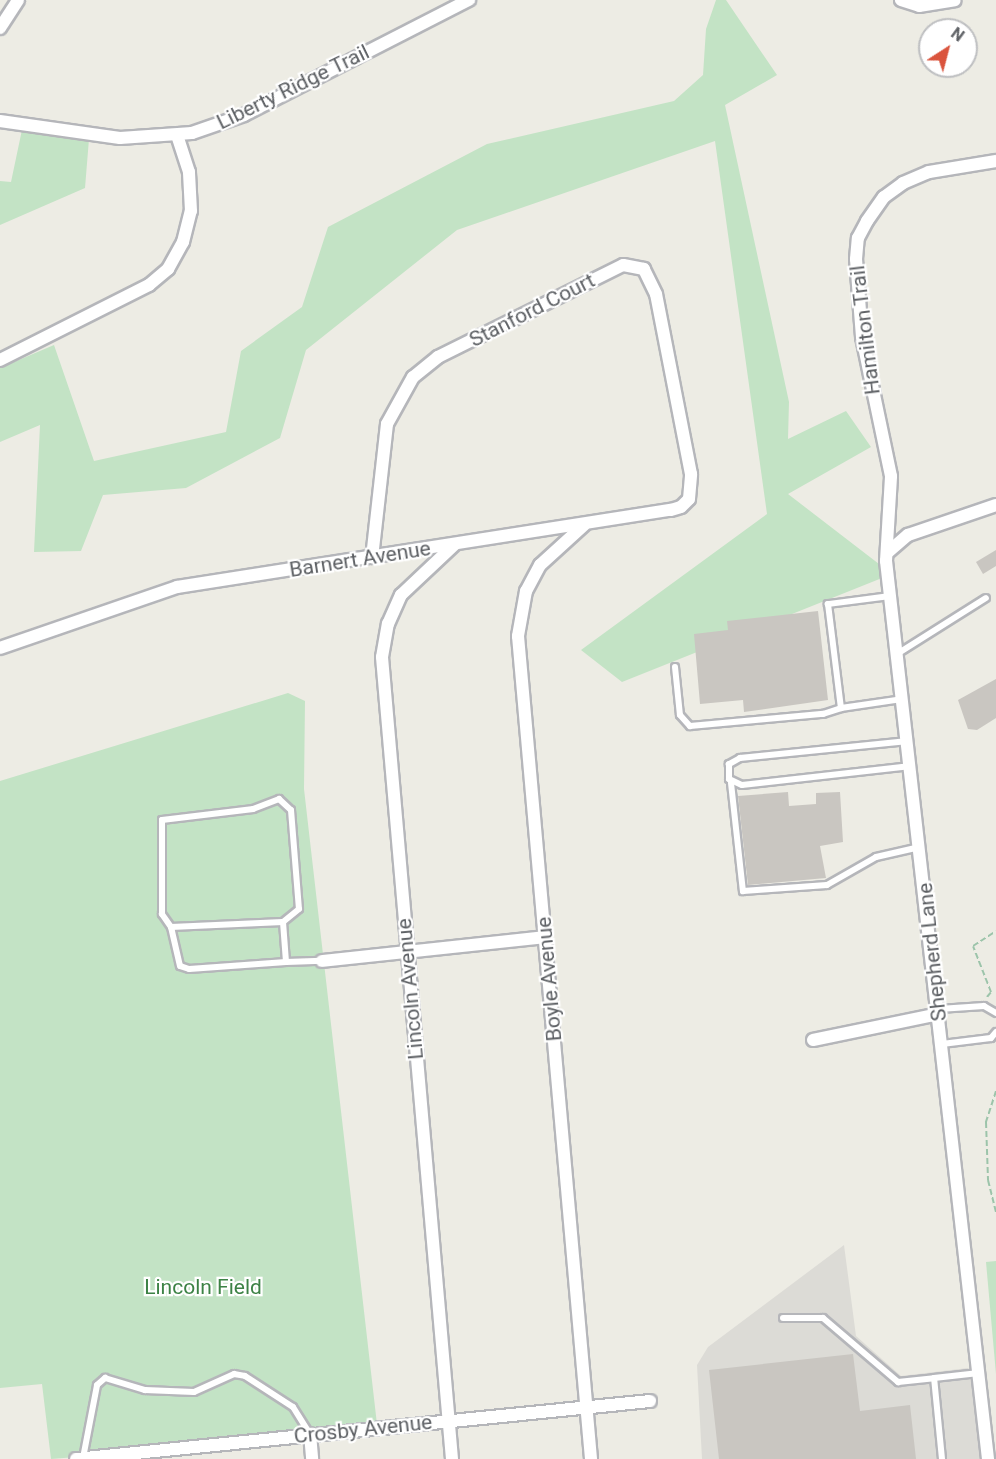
<!DOCTYPE html>
<html>
<head>
<meta charset="utf-8">
<style>
  body { margin:0 }
  #map { position:relative; width:996px; height:1459px; overflow:hidden; background:#edece4; font-family:Roboto,sans-serif }
  div>[style] { position:absolute }
  [style*='--x'] { left:calc(var(--x)*1px); top:calc(var(--y)*1px); width:calc(var(--w)*1px); rotate:calc(var(--a)*1deg) }
  .industrial>* { inset:0; background:#dcdbd6 }
  .green>* { inset:0; background:#c3e3c5 }
  .building>* { inset:0; background:#c9c6c1 }
  .path>* { height:2px; margin-top:-1px; transform-origin:0; background:repeating-linear-gradient(90deg,#9cc4aa 0 6px,transparent 0 9px) }
  .roads { filter:drop-shadow(2px 0 #b5b6ba) drop-shadow(-2px 0 #b5b6ba) drop-shadow(0 2px #b5b6ba) drop-shadow(0 -2px #b5b6ba) }
  .lane>* { height:6px; margin:-3px; padding:0 3px; transform-origin:3px; border-radius:3px; background:#fff }
  .street>* { height:12px; margin:-6px; padding:0 6px; transform-origin:6px; border-radius:6px; background:#fff }
  span { translate:-50% -50%; white-space:nowrap; text-align:center; line-height:1.15; -webkit-text-stroke:4.5px #fff; paint-order:stroke }
  .street-label { font-size:21px; color:#5c5f63 }
  .park-label { font-size:21px; color:#3c8245 }
  .north { position:absolute; left:918px; top:18px; width:60px; height:60px; box-sizing:border-box; background:#fff; border:2px solid #bebfc1; border-radius:50%; rotate:36deg; font-size:16px; font-weight:700; line-height:24px; text-align:center; color:#5c5f63 }
  .north::after { content:''; display:block; margin:auto; width:21px; height:27px; background:#da543d; clip-path:polygon(50% 0,100% 100%,50% 72%,0 100%) }
</style>
</head>
<body>
<div id="map">
  <div class="industrial">
    <i style="clip-path:polygon(844px 1245px,856px 1336px,901px 1376px,968px 1368px,989px 1459px,702px 1459px,697px 1365px,708px 1347px)"></i>
  </div>
  <div class="green">
    <i style="clip-path:polygon(716px 0,726px 0,777px 75px,725px 105px,789px 402px,788px 439px,846px 411px,871px 447px,788px 494px,892px 574px,622px 682px,581px 650px,767px 514px,715px 141px,457px 230px,306px 350px,280px 438px,186px 488px,103px 495px,81px 551px,34px 552px,40px 425px,0 442px,0 368px,54px 345px,94px 461px,226px 432px,241px 351px,302px 307px,328px 227px,487px 144px,674px 101px,703px 75px,706px 29px)"></i>
    <i style="clip-path:polygon(23px 125px,89px 139px,85px 188px,0 225px,0 181px,11px 182px)"></i>
    <i style="clip-path:polygon(288px 693px,305px 701px,304px 789px,378px 1433px,51px 1459px,42px 1384px,0 1388px,0 781px)"></i>
    <i style="clip-path:polygon(996px 1261px,996px 1374px,986px 1262px)"></i>
  </div>
  <div class="building">
    <i style="clip-path:polygon(996px 550px,996px 566px,983px 574px,976px 562px)"></i>
    <i style="clip-path:polygon(818px 611px,828px 700px,744px 712px,743px 700px,700px 704px,694px 634px,728px 630px,727px 621px)"></i>
    <i style="clip-path:polygon(996px 679px,996px 718px,977px 730px,968px 729px,958px 700px)"></i>
    <i style="clip-path:polygon(788px 792px,789px 806px,816px 804px,816px 793px,840px 792px,843px 842px,820px 846px,826px 878px,748px 885px,738px 796px)"></i>
    <i style="clip-path:polygon(853px 1354px,860px 1411px,910px 1405px,916px 1459px,719px 1459px,709px 1370px)"></i>
  </div>
  <div class="path">
    <i style="--x:987;--y:997;--w:6;--a:-51"></i>
    <i style="--x:991;--y:992;--w:49;--a:-111.4"></i>
    <i style="--x:973;--y:946;--w:27;--a:-33"></i>
    <i style="--x:996;--y:1091;--w:33;--a:108"></i>
    <i style="--x:986;--y:1122;--w:58;--a:88"></i>
    <i style="--x:988;--y:1180;--w:34;--a:76"></i>
  </div>
  <div class="roads">
    <div class="lane">
      <i style="--x:890;--y:596;--w:63;--a:172.6"></i>
      <i style="--x:828;--y:604;--w:105;--a:82.9"></i>
      <i style="--x:841;--y:708;--w:63;--a:-8.3"></i>
      <i style="--x:897;--y:654;--w:105;--a:-32.2"></i>
      <i style="--x:675;--y:667;--w:48;--a:84.1"></i>
      <i style="--x:680;--y:715;--w:15;--a:48"></i>
      <i style="--x:690;--y:726;--w:134;--a:-5.2"></i>
      <i style="--x:823;--y:714;--w:19;--a:-18"></i>
      <i style="--x:908;--y:741;--w:169;--a:174.2"></i>
      <i style="--x:740;--y:758;--w:13;--a:151"></i>
      <i style="--x:729;--y:764;--w:15;--a:90"></i>
      <i style="--x:729;--y:779;--w:14;--a:25"></i>
      <i style="--x:742;--y:785;--w:170;--a:-6.4"></i>
      <i style="--x:731;--y:783;--w:109;--a:83.7"></i>
      <i style="--x:743;--y:891;--w:84;--a:-4.1"></i>
      <i style="--x:827;--y:885;--w:56;--a:-29.7"></i>
      <i style="--x:876;--y:857;--w:45;--a:-12.8"></i>
      <i style="--x:171;--y:927;--w:16;--a:-125"></i>
      <i style="--x:162;--y:914;--w:94;--a:-90"></i>
      <i style="--x:162;--y:820;--w:92;--a:-6.9"></i>
      <i style="--x:253;--y:809;--w:28;--a:-21"></i>
      <i style="--x:279;--y:799;--w:16;--a:43"></i>
      <i style="--x:291;--y:810;--w:99;--a:85.4"></i>
      <i style="--x:299;--y:909;--w:21;--a:141"></i>
      <i style="--x:286;--y:962;--w:97;--a:175.9"></i>
      <i style="--x:189;--y:969;--w:9;--a:-162"></i>
      <i style="--x:180;--y:966;--w:40;--a:-103"></i>
      <i style="--x:171;--y:927;--w:112;--a:-2.6"></i>
      <i style="--x:283;--y:922;--w:40;--a:85.7"></i>
      <i style="--x:286;--y:962;--w:36;--a:-2"></i>
      <i style="--x:939;--y:1009;--w:45;--a:-3.8"></i>
      <i style="--x:984;--y:1006;--w:14;--a:30"></i>
      <i style="--x:942;--y:1044;--w:49;--a:-7"></i>
      <i style="--x:991;--y:1038;--w:8;--a:-50"></i>
      <i style="--x:783;--y:1318;--w:40;--a:0"></i>
      <i style="--x:823;--y:1318;--w:99;--a:40.5"></i>
      <i style="--x:898;--y:1382;--w:36;--a:-6"></i>
      <i style="--x:83;--y:1458;--w:74;--a:-79.1"></i>
      <i style="--x:97;--y:1385;--w:11;--a:-41"></i>
      <i style="--x:105;--y:1378;--w:42;--a:16.7"></i>
      <i style="--x:145;--y:1390;--w:49;--a:2.3"></i>
      <i style="--x:194;--y:1392;--w:44;--a:-24.2"></i>
      <i style="--x:234;--y:1374;--w:11;--a:10"></i>
      <i style="--x:245;--y:1376;--w:57;--a:32.9"></i>
      <i style="--x:293;--y:1407;--w:32;--a:58"></i>
      <i style="--x:942;--y:1459;--w:81;--a:-95.6"></i>
      <i style="--x:934;--y:1378;--w:45;--a:-6.3"></i>
    </div>
    <div class="street">
      <i style="--x:901;--y:0;--w:19;--a:18"></i>
      <i style="--x:919;--y:6;--w:36;--a:-9"></i>
      <i style="--x:0;--y:28;--w:33;--a:-57"></i>
      <i style="--x:0;--y:121;--w:121;--a:8.1"></i>
      <i style="--x:120;--y:138;--w:72;--a:-4"></i>
      <i style="--x:192;--y:133;--w:55;--a:-19.1"></i>
      <i style="--x:244;--y:115;--w:253;--a:-27.1"></i>
      <i style="--x:0;--y:360;--w:167;--a:-26.7"></i>
      <i style="--x:149;--y:285;--w:25;--a:-40"></i>
      <i style="--x:168;--y:269;--w:31;--a:-61"></i>
      <i style="--x:183;--y:242;--w:32;--a:-76"></i>
      <i style="--x:191;--y:211;--w:39;--a:-93"></i>
      <i style="--x:189;--y:172;--w:39;--a:-108"></i>
      <i style="--x:584;--y:525;--w:59;--a:137.7"></i>
      <i style="--x:540;--y:565;--w:30;--a:118"></i>
      <i style="--x:526;--y:591;--w:46;--a:100.1"></i>
      <i style="--x:518;--y:636;--w:826;--a:84.93"></i>
      <i style="--x:887;--y:553;--w:28;--a:-41"></i>
      <i style="--x:908;--y:535;--w:93;--a:-18.8"></i>
      <i style="--x:0;--y:648;--w:187;--a:-19"></i>
      <i style="--x:177;--y:587;--w:500;--a:-8.9"></i>
      <i style="--x:671;--y:510;--w:10;--a:-17"></i>
      <i style="--x:681;--y:507;--w:11;--a:-45"></i>
      <i style="--x:689;--y:499;--w:25;--a:-85"></i>
      <i style="--x:691;--y:474;--w:183;--a:-101"></i>
      <i style="--x:656;--y:294;--w:28;--a:-116"></i>
      <i style="--x:644;--y:269;--w:21;--a:-169"></i>
      <i style="--x:623;--y:265;--w:207;--a:153.6"></i>
      <i style="--x:438;--y:357;--w:32;--a:141"></i>
      <i style="--x:413;--y:377;--w:54;--a:119"></i>
      <i style="--x:387;--y:424;--w:134;--a:96.4"></i>
      <i style="--x:322;--y:961;--w:224;--a:-6.1"></i>
      <i style="--x:813;--y:1040;--w:129;--a:-11.7"></i>
      <i style="--x:310;--y:1434;--w:25;--a:85"></i>
      <i style="--x:76;--y:1459;--w:577;--a:-5.77"></i>
      <i style="--x:452;--y:1459;--w:805;--a:-94.99"></i>
      <i style="--x:382;--y:657;--w:34;--a:-80"></i>
      <i style="--x:388;--y:624;--w:32;--a:-66"></i>
      <i style="--x:401;--y:595;--w:73;--a:-43.3"></i>
      <i style="--x:988;--y:1459;--w:904;--a:-96.48"></i>
      <i style="--x:886;--y:561;--w:85;--a:-86.6"></i>
      <i style="--x:891;--y:476;--w:142;--a:-101.8"></i>
      <i style="--x:862;--y:337;--w:78;--a:-94.4"></i>
      <i style="--x:856;--y:259;--w:21;--a:-85"></i>
      <i style="--x:858;--y:238;--w:19;--a:-62"></i>
      <i style="--x:867;--y:221;--w:29;--a:-55"></i>
      <i style="--x:884;--y:197;--w:24;--a:-36"></i>
      <i style="--x:903;--y:183;--w:28;--a:-23"></i>
      <i style="--x:929;--y:172;--w:68;--a:-9.3"></i>
    </div>
  </div>
  <div class="street-label">
    <span style="left:293px;top:87px;rotate:-26deg">Liberty Ridge Trail</span>
    <span style="left:532px;top:310px;rotate:-27deg">Stanford Court</span>
    <span style="left:865px;top:330px;rotate:-97deg">Hamilton Trail</span>
    <span style="left:360px;top:559px;rotate:-9deg">Barnert Avenue</span>
    <span style="left:932px;top:952px;rotate:-96deg">Shepherd Lane</span>
    <span style="left:549px;top:979px;rotate:-95deg">Boyle Avenue</span>
    <span style="left:410px;top:989px;rotate:-95deg">Lincoln Avenue</span>
    <span style="left:363px;top:1429px;rotate:-6deg">Crosby Avenue</span>
  </div>
  <div class="park-label">
    <span style="left:203px;top:1287px">Lincoln Field</span>
  </div>
  <div class="north">N</div>
</div>
</body>
</html>
